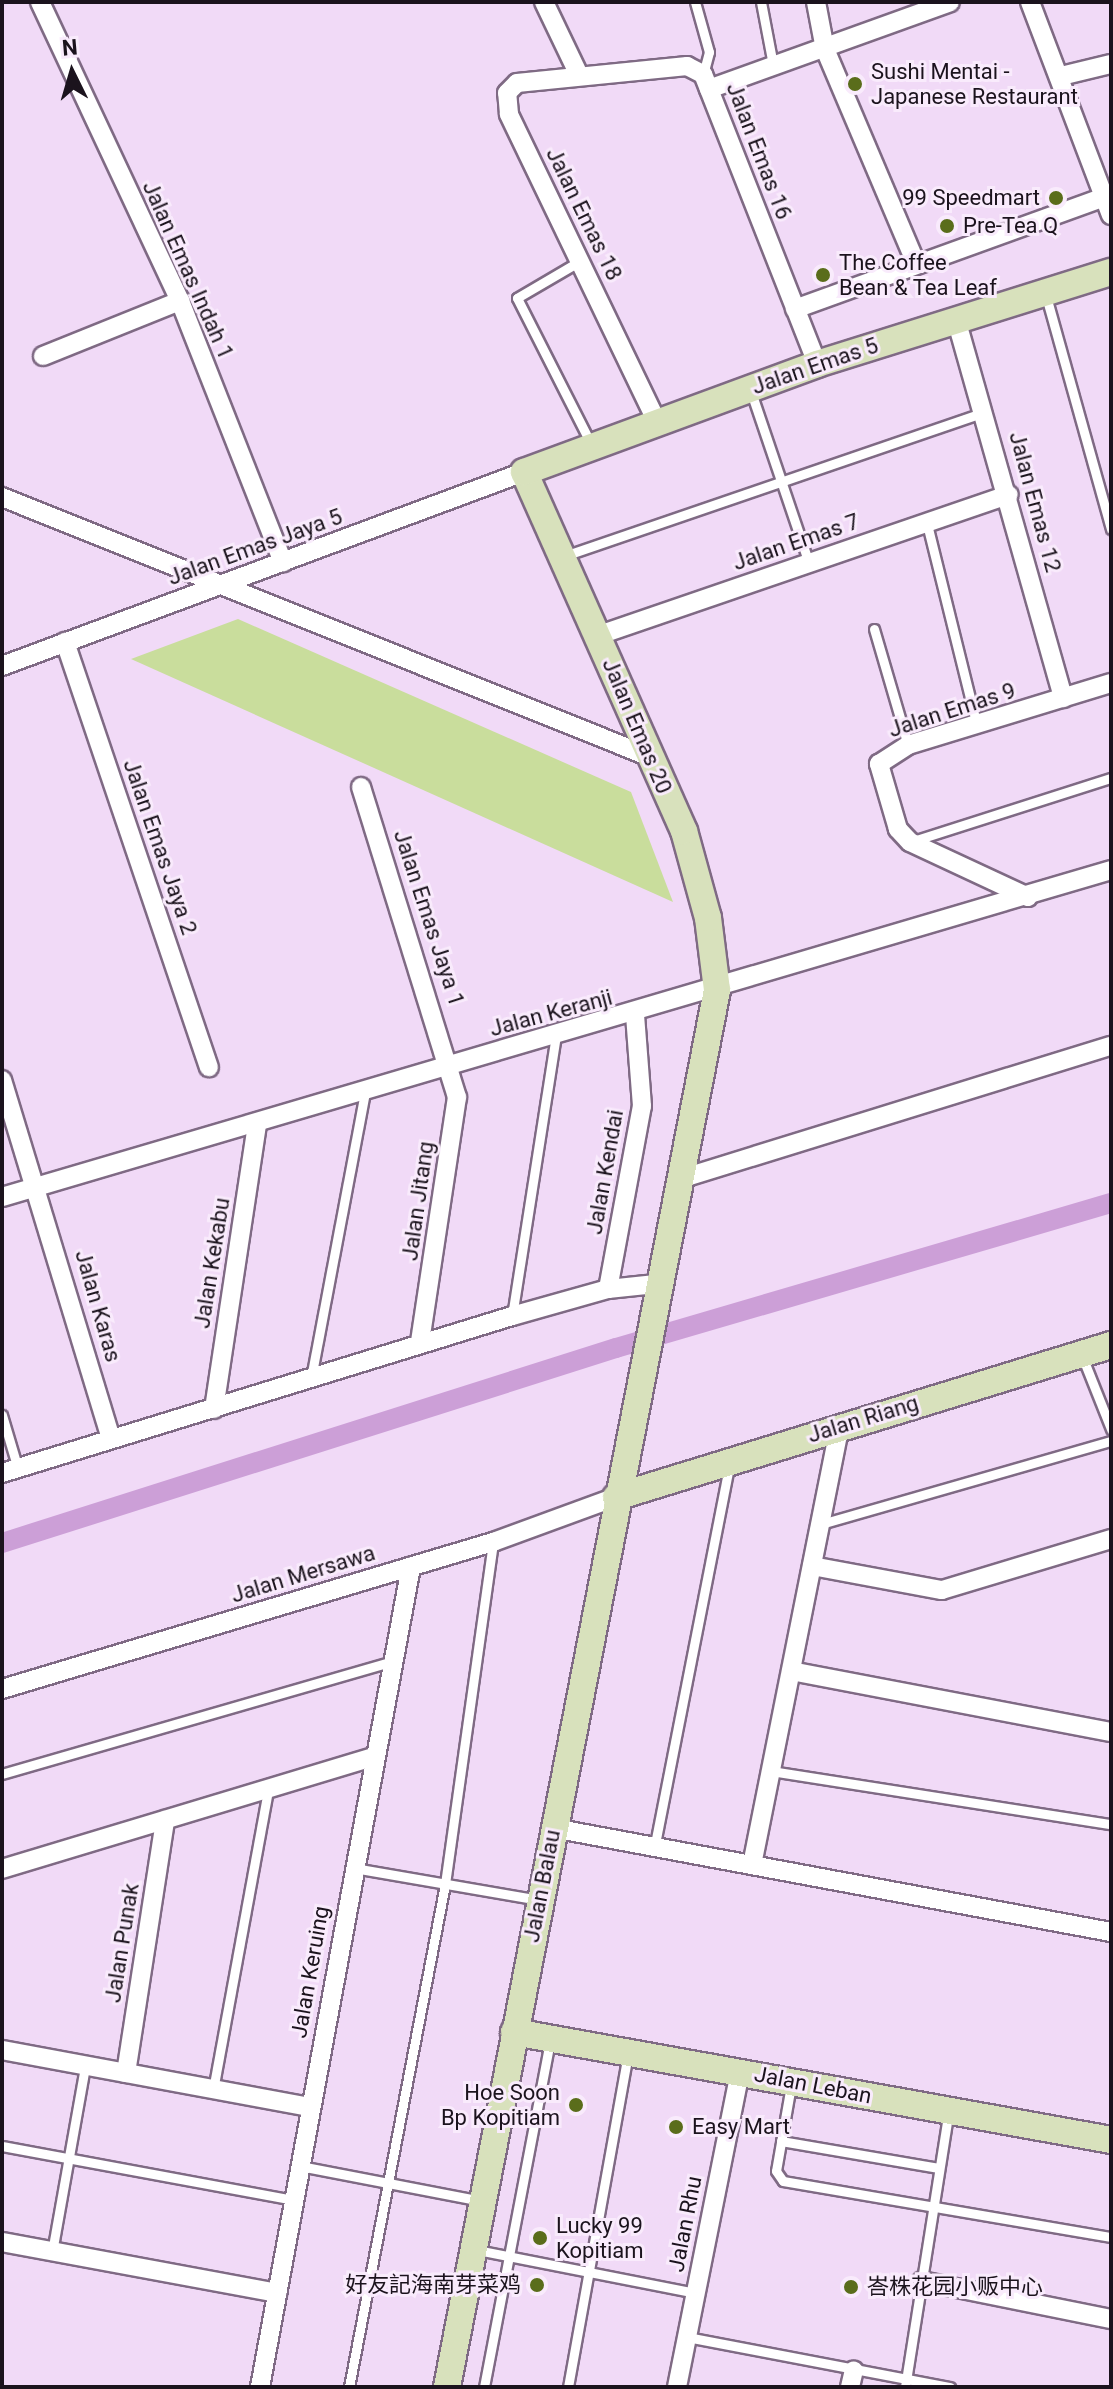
<!DOCTYPE html>
<html>
<head>
<meta charset="utf-8">
<style>
  body { margin:0 }
  #map { position:relative; width:1113px; height:2389px; overflow:hidden; background:#f1daf7; font-family:Roboto,"Noto Sans SC",sans-serif }
  div>[style] { position:absolute }
  [style*='--x'] { left:calc(var(--x)*1px); top:calc(var(--y)*1px); width:calc(var(--w)*1px); rotate:calc(var(--a)*1deg) }
  .green>* { inset:0; background:#c9dd9c }
  .canal>* { height:20px; margin:-10px; padding:0 10px; transform-origin:10px; border-radius:10px; background:#cc9fd7 }
  .roads { filter:drop-shadow(2px 0 #7f6a84) drop-shadow(-2px 0 #7f6a84) drop-shadow(0 2px #7f6a84) drop-shadow(0 -2px #7f6a84) }
  .lane>* { height:9px; margin:-4.5px; padding:0 4.5px; transform-origin:4.5px; border-radius:4.5px; background:#fff }
  .street>* { height:18px; margin:-9px; padding:0 9px; transform-origin:9px; border-radius:9px; background:#fff }
  .secondary>* { height:26px; margin:-13px; padding:0 13px; transform-origin:13px; border-radius:13px; background:#d8e1bc }
  .dots>* { width:22px; height:22px; translate:-50% -50%; box-sizing:border-box; border:4px solid #f9ebfc; border-radius:50% }
  span { translate:-50% -50%; white-space:nowrap; text-align:center; line-height:1.15; -webkit-text-stroke:6px #f9ebfc; paint-order:stroke }
  .poi-label { font-size:22px; color:#1b131d }
  .left { translate:0 -50%; text-align:left }
  .right { translate:-100% -50%; text-align:right }
  .street-label { font-size:22px; color:#1b131d }
  .frame { position:absolute; inset:0; border:4px solid #1b131d; pointer-events:none }
  .north { position:absolute; left:32px; top:32px; width:80px; height:80px; -webkit-text-stroke:6px #f9ebfc; paint-order:stroke; rotate:355deg; font-size:22px; font-weight:700; line-height:32px; text-align:center; color:#1b131d }
  .north::after { content:''; display:block; margin:auto; width:28px; height:36px; background:#1b131d; clip-path:polygon(50% 0,100% 100%,50% 72%,0 100%) }
</style>
</head>
<body>
<div id="map">
  <div class="green">
    <i style="clip-path:polygon(238px 619px,631px 792px,673px 902px,131px 659px)"></i>
  </div>
  <div class="canal">
    <i style="--x:2;--y:1543;--w:644;--a:-17.62"></i>
    <i style="--x:616;--y:1348;--w:516;--a:-16.33"></i>
  </div>
  <div class="roads">
    <div class="lane">
      <i style="--x:695;--y:2;--w:52;--a:74.4"></i>
      <i style="--x:709;--y:52;--w:23;--a:105"></i>
      <i style="--x:761;--y:2;--w:64;--a:79.2"></i>
      <i style="--x:580;--y:261;--w:73;--a:149.6"></i>
      <i style="--x:517;--y:298;--w:166;--a:63.1"></i>
      <i style="--x:1046;--y:296;--w:242;--a:74.4"></i>
      <i style="--x:751;--y:392;--w:181;--a:71.3"></i>
      <i style="--x:926;--y:520;--w:212;--a:76.1"></i>
      <i style="--x:564;--y:556;--w:444;--a:-18.9"></i>
      <i style="--x:874;--y:629;--w:121;--a:73.7"></i>
      <i style="--x:913;--y:841;--w:208;--a:-17.7"></i>
      <i style="--x:512;--y:1316;--w:283;--a:-81.1"></i>
      <i style="--x:1082;--y:1356;--w:79;--a:68.3"></i>
      <i style="--x:311;--y:1378;--w:292;--a:-79.3"></i>
      <i style="--x:2;--y:1415;--w:56;--a:73.5"></i>
      <i style="--x:821;--y:1524;--w:302;--a:-16"></i>
      <i style="--x:771;--y:1771;--w:344;--a:8.9"></i>
      <i style="--x:2;--y:1774;--w:405;--a:-16.1"></i>
      <i style="--x:654;--y:1849;--w:389;--a:-78.9"></i>
      <i style="--x:354;--y:1868;--w:188;--a:9.8"></i>
      <i style="--x:791;--y:2085;--w:87;--a:99.9"></i>
      <i style="--x:776;--y:2171;--w:12;--a:55"></i>
      <i style="--x:783;--y:2181;--w:333;--a:9.7"></i>
      <i style="--x:213;--y:2090;--w:306;--a:-79.6"></i>
      <i style="--x:781;--y:2141;--w:160;--a:9.7"></i>
      <i style="--x:2;--y:2146;--w:296;--a:10.5"></i>
      <i style="--x:300;--y:2166;--w:185;--a:10.9"></i>
      <i style="--x:477;--y:2250;--w:223;--a:11.1"></i>
      <i style="--x:52;--y:2252;--w:189;--a:-79.9"></i>
      <i style="--x:687;--y:2337;--w:268;--a:10.8"></i>
      <i style="--x:349;--y:2387;--w:512;--a:-79.19"></i>
      <i style="--x:445;--y:1884;--w:344;--a:-82"></i>
      <i style="--x:484;--y:2387;--w:353;--a:-79.2"></i>
      <i style="--x:568;--y:2387;--w:338;--a:-79.8"></i>
      <i style="--x:905;--y:2387;--w:275;--a:-81"></i>
    </div>
    <div class="street">
      <i style="--x:40;--y:2;--w:330;--a:64.9"></i>
      <i style="--x:180;--y:301;--w:281;--a:68.5"></i>
      <i style="--x:544;--y:2;--w:79;--a:64.4"></i>
      <i style="--x:816;--y:2;--w:48;--a:79.2"></i>
      <i style="--x:825;--y:49;--w:233;--a:67"></i>
      <i style="--x:1030;--y:2;--w:228;--a:69.2"></i>
      <i style="--x:1061;--y:76;--w:51;--a:-13.5"></i>
      <i style="--x:709;--y:89;--w:256;--a:-19.8"></i>
      <i style="--x:795;--y:309;--w:329;--a:-19.9"></i>
      <i style="--x:956;--y:319;--w:394;--a:74.2"></i>
      <i style="--x:43;--y:356;--w:148;--a:-21.9"></i>
      <i style="--x:657;--y:422;--w:342;--a:-115.7"></i>
      <i style="--x:509;--y:114;--w:21;--a:-95"></i>
      <i style="--x:507;--y:93;--w:14;--a:-45"></i>
      <i style="--x:517;--y:83;--w:171;--a:-5.7"></i>
      <i style="--x:687;--y:66;--w:18;--a:27"></i>
      <i style="--x:703;--y:74;--w:312;--a:68.5"></i>
      <i style="--x:2;--y:497;--w:696;--a:21.85"></i>
      <i style="--x:599;--y:635;--w:433;--a:-18.9"></i>
      <i style="--x:65;--y:642;--w:449;--a:71.3"></i>
      <i style="--x:2;--y:666;--w:557;--a:-20.39"></i>
      <i style="--x:361;--y:787;--w:325;--a:72.8"></i>
      <i style="--x:457;--y:1097;--w:249;--a:98.6"></i>
      <i style="--x:1028;--y:897;--w:130;--a:-155"></i>
      <i style="--x:910;--y:842;--w:18;--a:-133"></i>
      <i style="--x:898;--y:829;--w:68;--a:-106.3"></i>
      <i style="--x:879;--y:764;--w:35;--a:-33"></i>
      <i style="--x:908;--y:745;--w:212;--a:-17"></i>
      <i style="--x:2;--y:1080;--w:374;--a:73.1"></i>
      <i style="--x:677;--y:1180;--w:454;--a:-17.2"></i>
      <i style="--x:2;--y:1197;--w:1156;--a:-16.43"></i>
      <i style="--x:608;--y:1289;--w:186;--a:-79.5"></i>
      <i style="--x:642;--y:1106;--w:92;--a:-94.4"></i>
      <i style="--x:214;--y:1409;--w:288;--a:-81.4"></i>
      <i style="--x:2;--y:1473;--w:534;--a:-17.11"></i>
      <i style="--x:512;--y:1316;--w:100;--a:-15.7"></i>
      <i style="--x:608;--y:1289;--w:48;--a:-5.9"></i>
      <i style="--x:812;--y:1566;--w:132;--a:10.5"></i>
      <i style="--x:942;--y:1590;--w:177;--a:-16.8"></i>
      <i style="--x:791;--y:1671;--w:326;--a:10.8"></i>
      <i style="--x:2;--y:1689;--w:513;--a:-16.67"></i>
      <i style="--x:493;--y:1542;--w:131;--a:-20.1"></i>
      <i style="--x:553;--y:1828;--w:568;--a:10.56"></i>
      <i style="--x:752;--y:1865;--w:449;--a:-78.7"></i>
      <i style="--x:2;--y:1869;--w:388;--a:-16.8"></i>
      <i style="--x:2;--y:2050;--w:314;--a:10.5"></i>
      <i style="--x:126;--y:2073;--w:256;--a:-81.2"></i>
      <i style="--x:2;--y:2242;--w:280;--a:10.5"></i>
      <i style="--x:922;--y:2281;--w:193;--a:11.4"></i>
      <i style="--x:260;--y:2387;--w:834;--a:-79.57"></i>
      <i style="--x:677;--y:2387;--w:322;--a:-78.7"></i>
      <i style="--x:850;--y:2387;--w:17;--a:-77"></i>
    </div>
    <div class="secondary">
      <i style="--x:616;--y:1497;--w:518;--a:-17.07"></i>
      <i style="--x:514;--y:2032;--w:607;--a:10.25"></i>
      <i style="--x:447;--y:2387;--w:1423;--a:-79.06"></i>
      <i style="--x:717;--y:990;--w:73;--a:-97.1"></i>
      <i style="--x:708;--y:918;--w:90;--a:-105.4"></i>
      <i style="--x:684;--y:831;--w:393;--a:-114"></i>
      <i style="--x:524;--y:472;--w:312;--a:-20.2"></i>
      <i style="--x:817;--y:364;--w:308;--a:-17.4"></i>
    </div>
  </div>
  <div class="dots">
    <i style="left:855px;top:84px;background:#5a6d1b"></i>
    <i style="left:1056px;top:198px;background:#5a6d1b"></i>
    <i style="left:947px;top:226px;background:#5a6d1b"></i>
    <i style="left:823px;top:275px;background:#5a6d1b"></i>
    <i style="left:576px;top:2105px;background:#5a6d1b"></i>
    <i style="left:676px;top:2127px;background:#5a6d1b"></i>
    <i style="left:540px;top:2238px;background:#5a6d1b"></i>
    <i style="left:537px;top:2285px;background:#5a6d1b"></i>
    <i style="left:851px;top:2287px;background:#5a6d1b"></i>
  </div>
  <div class="poi-label">
    <span class="left" style="left:871px;top:84px">Sushi Mentai -<br>Japanese Restaurant</span>
    <span class="right" style="left:1040px;top:198px">99 Speedmart</span>
    <span class="left" style="left:963px;top:226px">Pre-Tea Q</span>
    <span class="left" style="left:839px;top:275px">The Coffee<br>Bean &amp; Tea Leaf</span>
    <span class="right" style="left:560px;top:2105px">Hoe Soon<br>Bp Kopitiam</span>
    <span class="left" style="left:692px;top:2127px">Easy Mart</span>
    <span class="left" style="left:556px;top:2238px">Lucky 99<br>Kopitiam</span>
    <span class="right" style="left:521px;top:2285px">好友記海南芽菜鸡</span>
    <span class="left" style="left:867px;top:2287px">峇株花园小贩中心</span>
  </div>
  <div class="street-label">
    <span style="left:759px;top:151px;rotate:69deg">Jalan Emas 16</span>
    <span style="left:584px;top:214px;rotate:64deg">Jalan Emas 18</span>
    <span style="left:188px;top:270px;rotate:66deg">Jalan Emas Indah 1</span>
    <span style="left:815px;top:366px;rotate:-19deg">Jalan Emas 5</span>
    <span style="left:1035px;top:502px;rotate:75deg">Jalan Emas 12</span>
    <span style="left:796px;top:542px;rotate:-19deg">Jalan Emas 7</span>
    <span style="left:255px;top:547px;rotate:-20deg">Jalan Emas Jaya 5</span>
    <span style="left:952px;top:710px;rotate:-18deg">Jalan Emas 9</span>
    <span style="left:637px;top:726px;rotate:67deg">Jalan Emas 20</span>
    <span style="left:160px;top:847px;rotate:71deg">Jalan Emas Jaya 2</span>
    <span style="left:429px;top:918px;rotate:72deg">Jalan Emas Jaya 1</span>
    <span style="left:551px;top:1013px;rotate:-15deg">Jalan Keranji</span>
    <span style="left:605px;top:1172px;rotate:-80deg">Jalan Kendai</span>
    <span style="left:418px;top:1201px;rotate:-82deg">Jalan Jitang</span>
    <span style="left:212px;top:1263px;rotate:-81deg">Jalan Kekabu</span>
    <span style="left:98px;top:1306px;rotate:74deg">Jalan Karas</span>
    <span style="left:863px;top:1419px;rotate:-17deg">Jalan Riang</span>
    <span style="left:303px;top:1574px;rotate:-17deg">Jalan Mersawa</span>
    <span style="left:542px;top:1886px;rotate:-79deg">Jalan Balau</span>
    <span style="left:122px;top:1943px;rotate:-81deg">Jalan Punak</span>
    <span style="left:310px;top:1972px;rotate:-80deg">Jalan Keruing</span>
    <span style="left:813px;top:2085px;rotate:11deg">Jalan Leban</span>
    <span style="left:685px;top:2224px;rotate:-79deg">Jalan Rhu</span>
  </div>
  <div class="frame"></div>
  <div class="north">N</div>
</div>
</body>
</html>
